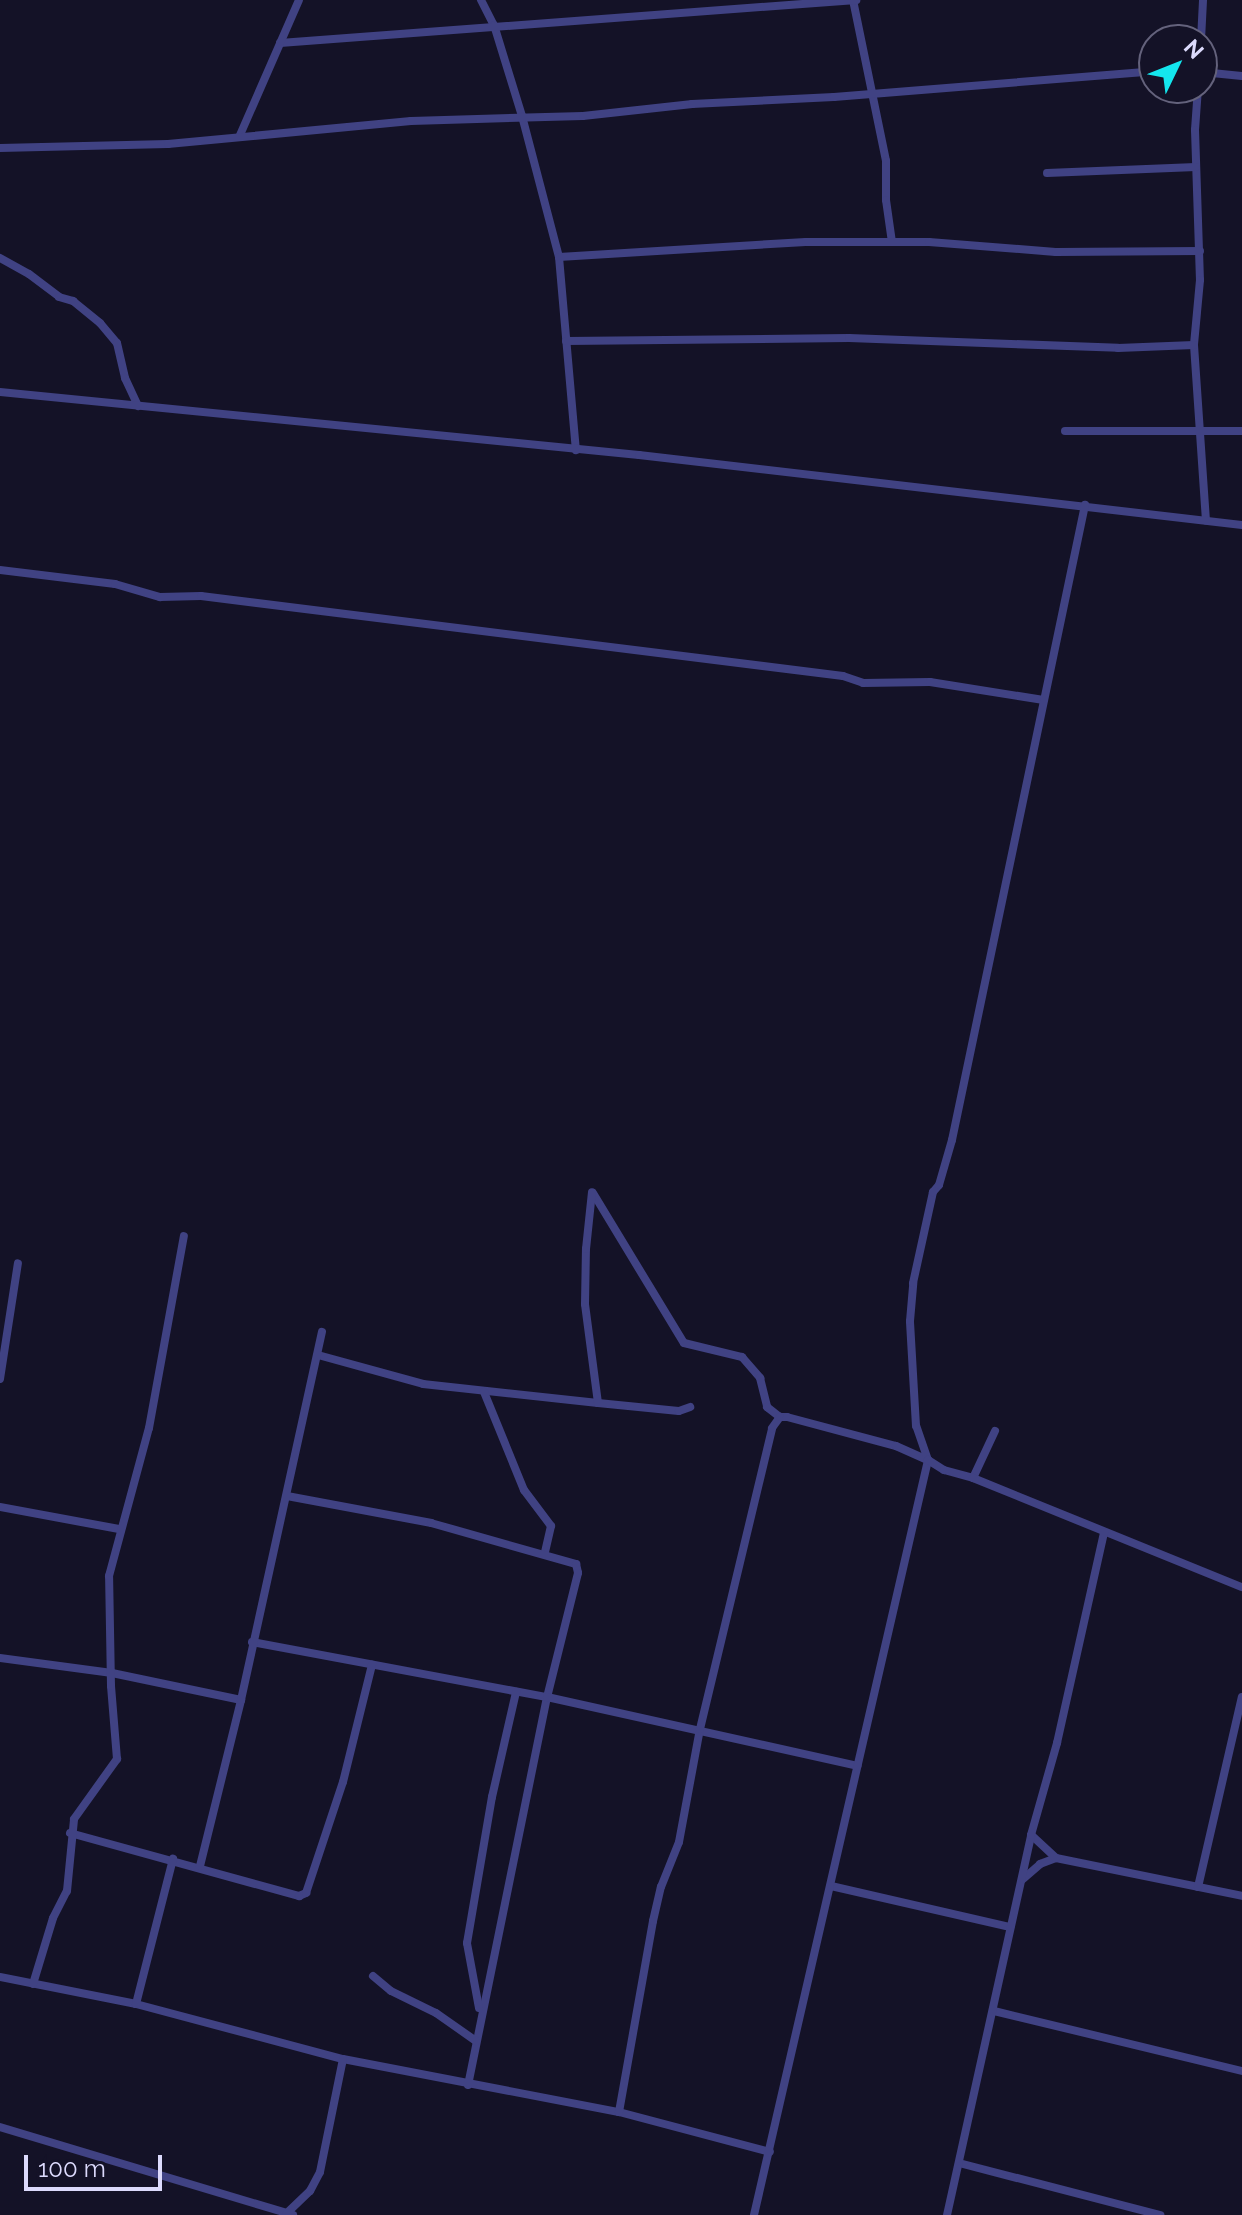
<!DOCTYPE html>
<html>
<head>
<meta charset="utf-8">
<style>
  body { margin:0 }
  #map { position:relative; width:1242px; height:2215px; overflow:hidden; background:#141227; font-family:Raleway,sans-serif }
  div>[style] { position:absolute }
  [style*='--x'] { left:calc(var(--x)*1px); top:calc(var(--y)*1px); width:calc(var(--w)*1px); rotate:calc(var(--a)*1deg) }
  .minor>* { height:8px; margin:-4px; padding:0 4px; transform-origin:4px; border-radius:4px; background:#404283 }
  span { translate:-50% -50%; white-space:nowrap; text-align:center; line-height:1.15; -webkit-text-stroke:8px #141227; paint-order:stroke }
  .north { position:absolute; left:1138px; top:24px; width:80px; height:80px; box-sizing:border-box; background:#141227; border:2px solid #64627c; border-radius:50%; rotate:47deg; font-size:22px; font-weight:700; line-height:32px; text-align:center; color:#dcdafc }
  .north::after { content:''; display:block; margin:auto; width:28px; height:36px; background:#14e6ee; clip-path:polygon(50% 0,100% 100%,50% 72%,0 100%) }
  .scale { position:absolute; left:24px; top:2155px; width:138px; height:36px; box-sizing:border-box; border:4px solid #dcdafc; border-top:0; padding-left:10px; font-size:24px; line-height:28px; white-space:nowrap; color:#dcdafc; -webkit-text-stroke:6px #141227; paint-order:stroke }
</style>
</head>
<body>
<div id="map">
  <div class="minor">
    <i style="--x:481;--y:0;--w:28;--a:63"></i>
    <i style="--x:494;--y:25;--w:95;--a:72.9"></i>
    <i style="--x:522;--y:116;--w:146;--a:75.3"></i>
    <i style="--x:559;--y:257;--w:194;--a:85"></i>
    <i style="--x:853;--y:0;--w:164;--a:78.4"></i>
    <i style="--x:886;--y:161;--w:39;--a:90"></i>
    <i style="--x:886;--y:200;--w:42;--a:81.9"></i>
    <i style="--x:1201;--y:40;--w:40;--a:-87.1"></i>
    <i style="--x:280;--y:43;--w:578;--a:-4.27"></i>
    <i style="--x:1202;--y:72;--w:40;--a:5.7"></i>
    <i style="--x:1198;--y:88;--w:42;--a:94.1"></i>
    <i style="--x:1195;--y:130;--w:150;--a:88.1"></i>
    <i style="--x:1200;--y:280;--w:65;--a:95.3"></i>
    <i style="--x:1194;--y:345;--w:176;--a:86.1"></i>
    <i style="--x:240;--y:135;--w:147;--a:-66.4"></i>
    <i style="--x:0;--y:148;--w:168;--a:-1.4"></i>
    <i style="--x:168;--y:144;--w:244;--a:-5.4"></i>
    <i style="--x:411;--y:121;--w:172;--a:-1.7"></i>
    <i style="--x:583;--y:116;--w:110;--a:-6.3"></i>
    <i style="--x:692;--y:104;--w:142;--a:-2.8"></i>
    <i style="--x:834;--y:97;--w:321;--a:-4.6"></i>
    <i style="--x:1047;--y:173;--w:149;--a:-2.3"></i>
    <i style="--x:559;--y:257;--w:247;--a:-3.5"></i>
    <i style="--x:806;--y:242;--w:123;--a:0"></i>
    <i style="--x:929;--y:242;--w:127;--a:4.5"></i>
    <i style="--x:1056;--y:252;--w:144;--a:-0.4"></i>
    <i style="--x:0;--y:258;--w:33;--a:29"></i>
    <i style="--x:29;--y:274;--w:38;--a:37"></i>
    <i style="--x:59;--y:297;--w:15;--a:16"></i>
    <i style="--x:73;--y:301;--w:35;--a:39"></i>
    <i style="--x:100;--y:323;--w:26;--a:50"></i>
    <i style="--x:117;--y:343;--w:36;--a:77"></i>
    <i style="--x:125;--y:378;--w:31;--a:65"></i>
    <i style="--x:566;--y:341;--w:283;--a:-0.6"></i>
    <i style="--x:849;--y:338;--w:269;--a:2.1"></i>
    <i style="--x:1118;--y:348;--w:76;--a:-2.3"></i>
    <i style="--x:0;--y:392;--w:642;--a:5.63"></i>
    <i style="--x:639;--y:455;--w:607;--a:6.62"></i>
    <i style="--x:1065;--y:431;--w:177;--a:0"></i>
    <i style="--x:0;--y:570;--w:116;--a:6.9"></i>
    <i style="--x:115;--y:584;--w:47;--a:16.1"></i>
    <i style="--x:160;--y:597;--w:41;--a:-1.4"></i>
    <i style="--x:201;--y:596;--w:647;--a:7.1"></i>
    <i style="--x:843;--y:676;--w:21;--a:19"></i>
    <i style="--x:863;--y:683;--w:67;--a:-0.9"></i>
    <i style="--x:930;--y:682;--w:115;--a:9"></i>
    <i style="--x:593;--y:1193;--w:175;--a:58.8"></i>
    <i style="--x:684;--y:1343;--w:60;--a:13.6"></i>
    <i style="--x:742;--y:1357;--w:28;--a:49"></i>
    <i style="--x:760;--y:1378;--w:30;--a:76"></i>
    <i style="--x:767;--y:1407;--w:16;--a:38"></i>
    <i style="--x:318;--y:1355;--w:109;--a:15.4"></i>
    <i style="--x:423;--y:1384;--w:176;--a:6.2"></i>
    <i style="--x:598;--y:1403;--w:100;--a:-97.5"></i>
    <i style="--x:585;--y:1304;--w:55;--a:-89"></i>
    <i style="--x:586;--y:1249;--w:57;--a:-84"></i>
    <i style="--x:0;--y:1379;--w:117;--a:-81.2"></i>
    <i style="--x:484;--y:1392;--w:106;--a:67.8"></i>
    <i style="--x:524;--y:1490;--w:45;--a:53.1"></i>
    <i style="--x:551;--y:1526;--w:28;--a:103"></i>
    <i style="--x:598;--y:1403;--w:81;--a:5.6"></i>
    <i style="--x:679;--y:1411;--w:12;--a:-20"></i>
    <i style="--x:973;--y:1478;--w:52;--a:-64.9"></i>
    <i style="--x:287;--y:1496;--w:147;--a:10.6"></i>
    <i style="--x:431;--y:1523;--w:151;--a:15.8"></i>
    <i style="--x:576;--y:1564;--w:9;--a:77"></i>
    <i style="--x:578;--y:1573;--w:128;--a:104"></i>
    <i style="--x:547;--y:1697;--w:396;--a:101.5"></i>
    <i style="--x:0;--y:1507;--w:121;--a:10.5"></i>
    <i style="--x:252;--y:1642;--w:300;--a:10.6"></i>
    <i style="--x:547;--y:1697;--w:318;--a:12.5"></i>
    <i style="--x:0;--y:1658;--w:113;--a:7.6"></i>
    <i style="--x:112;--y:1673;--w:132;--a:11.8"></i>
    <i style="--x:70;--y:1833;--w:238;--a:15.4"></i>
    <i style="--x:299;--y:1896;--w:8;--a:-23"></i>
    <i style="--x:306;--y:1893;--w:117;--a:-71.6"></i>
    <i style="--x:343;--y:1782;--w:121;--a:-76.1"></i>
    <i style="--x:1056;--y:1858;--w:190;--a:11.5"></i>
    <i style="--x:200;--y:1866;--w:171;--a:-76.1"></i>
    <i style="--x:241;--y:1700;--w:377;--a:-77.6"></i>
    <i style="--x:1023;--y:1879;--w:23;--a:-41"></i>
    <i style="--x:1040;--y:1864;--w:17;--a:-21"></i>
    <i style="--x:1056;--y:1858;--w:34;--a:-137"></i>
    <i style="--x:831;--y:1886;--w:184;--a:12.9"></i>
    <i style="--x:1198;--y:1887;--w:195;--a:-77"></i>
    <i style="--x:373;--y:1976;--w:23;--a:40"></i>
    <i style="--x:391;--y:1991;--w:50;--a:26.1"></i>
    <i style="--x:436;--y:2013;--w:49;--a:35"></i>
    <i style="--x:0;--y:1977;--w:139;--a:11.2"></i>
    <i style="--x:136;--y:2004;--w:214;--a:14.9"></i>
    <i style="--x:343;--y:2059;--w:281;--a:10.9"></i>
    <i style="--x:619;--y:2112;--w:156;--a:14.8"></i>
    <i style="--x:33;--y:1984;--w:69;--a:-73.1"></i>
    <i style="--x:53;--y:1918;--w:30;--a:-63"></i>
    <i style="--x:67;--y:1891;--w:72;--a:-84.4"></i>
    <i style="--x:74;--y:1819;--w:74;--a:-54.4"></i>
    <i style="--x:117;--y:1759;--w:73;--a:-94.7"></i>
    <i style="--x:111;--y:1686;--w:110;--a:-91"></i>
    <i style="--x:109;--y:1576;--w:153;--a:-74.9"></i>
    <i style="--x:149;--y:1428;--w:195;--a:-79.7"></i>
    <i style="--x:136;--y:2004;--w:150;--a:-75.7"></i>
    <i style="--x:479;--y:2008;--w:66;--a:-100.5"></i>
    <i style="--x:467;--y:1943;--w:148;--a:-80.3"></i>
    <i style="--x:492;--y:1797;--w:108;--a:-77.1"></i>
    <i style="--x:994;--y:2011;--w:255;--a:13.6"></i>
    <i style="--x:619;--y:2112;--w:194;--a:-79.9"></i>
    <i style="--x:653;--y:1921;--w:35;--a:-77"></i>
    <i style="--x:661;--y:1887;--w:48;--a:-68.2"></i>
    <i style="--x:679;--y:1842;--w:115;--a:-79.5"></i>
    <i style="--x:700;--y:1729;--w:309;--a:-76.5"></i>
    <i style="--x:772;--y:1428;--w:14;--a:-54"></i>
    <i style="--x:780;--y:1417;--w:7;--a:0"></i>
    <i style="--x:787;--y:1417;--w:113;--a:14.9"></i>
    <i style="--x:896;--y:1446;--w:35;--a:24"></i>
    <i style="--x:928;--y:1460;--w:36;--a:-109"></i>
    <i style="--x:916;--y:1426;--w:105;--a:-93.3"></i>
    <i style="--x:910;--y:1321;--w:38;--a:-85"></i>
    <i style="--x:913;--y:1283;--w:93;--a:-77.6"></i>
    <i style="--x:933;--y:1192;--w:9;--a:-49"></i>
    <i style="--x:939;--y:1185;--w:47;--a:-73.9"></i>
    <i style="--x:952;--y:1140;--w:649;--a:-78.17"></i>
    <i style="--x:0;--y:2127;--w:306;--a:16.7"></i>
    <i style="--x:959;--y:2163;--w:208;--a:14.5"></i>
    <i style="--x:287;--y:2213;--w:32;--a:-44"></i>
    <i style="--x:310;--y:2191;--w:21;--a:-62"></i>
    <i style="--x:320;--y:2172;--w:115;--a:-78.5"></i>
    <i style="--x:754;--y:2215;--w:775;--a:-77.02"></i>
    <i style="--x:928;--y:1460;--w:19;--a:32"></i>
    <i style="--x:944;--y:1470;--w:30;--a:15"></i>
    <i style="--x:973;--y:1478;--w:290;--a:22.1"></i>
    <i style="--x:947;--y:2215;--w:389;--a:-77.5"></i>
    <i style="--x:1031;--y:1835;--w:96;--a:-74.2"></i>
    <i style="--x:1057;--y:1743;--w:216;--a:-77.4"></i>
  </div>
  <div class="north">N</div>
  <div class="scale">100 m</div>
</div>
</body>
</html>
